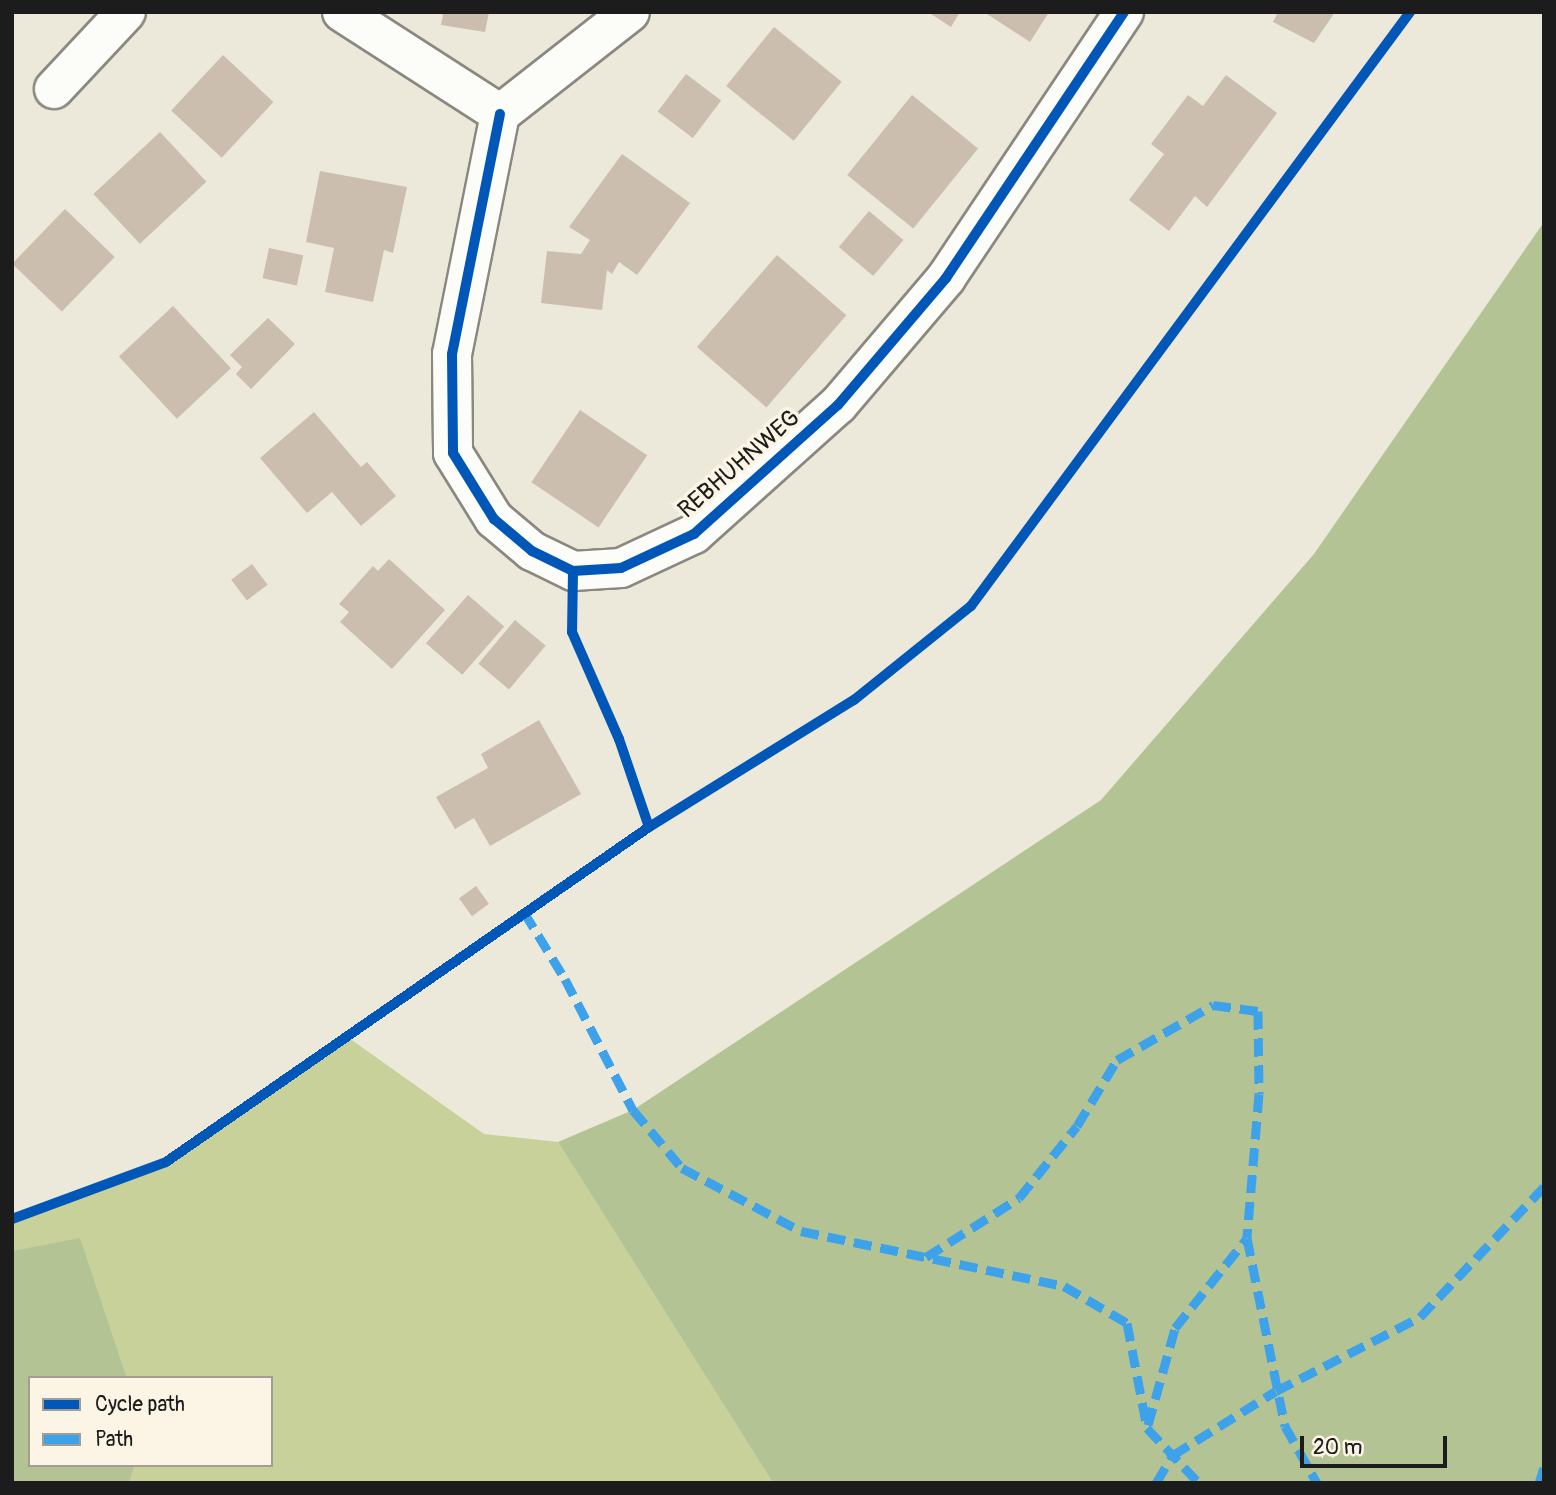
<!DOCTYPE html>
<html>
<head>
<meta charset="utf-8">
<style>
  body { margin:0 }
  #map { position:relative; width:1556px; height:1495px; overflow:hidden; background:#ece8da; font-family:Pangolin,sans-serif }
  div>[style] { position:absolute }
  [style*='--x'] { left:calc(var(--x)*1px); top:calc(var(--y)*1px); width:calc(var(--w)*1px); rotate:calc(var(--a)*1deg) }
  .green>* { inset:0; background:#c7d199 }
  .forest>* { inset:0; background:#b4c394 }
  .building>* { inset:0; background:#ccbeae; transform-origin:0 0 }
  .roads { filter:drop-shadow(2px 0 #8a8881) drop-shadow(-2px 0 #8a8881) drop-shadow(0 2px #8a8881) drop-shadow(0 -2px #8a8881) }
  .street>* { height:38px; margin:-19px; padding:0 19px; transform-origin:19px; border-radius:19px; background:#fcfcf9 }
  .quiet>* { height:9px; margin-top:-4.5px; transform-origin:0; background:repeating-linear-gradient(90deg,#3da2ea 0 18px,transparent 0 27px) }
  .cycleway>* { height:10px; margin:-5px; padding:0 5px; transform-origin:5px; border-radius:5px; background:#0057b8 }
  span { translate:-50% -50%; white-space:nowrap; text-align:center; line-height:1.15; -webkit-text-stroke:7px #fcf5e5; paint-order:stroke }
  .street-label { font-size:24px; color:#1c1c1c }
  .frame { position:absolute; inset:0; border:14px solid #1c1c1c; pointer-events:none }
  .legend { position:absolute; left:28px; top:1376px; width:245px; height:91px; box-sizing:border-box; background:#fcf5e5; border:2px solid #a29e95; margin:0; padding:9px 12px; list-style:none; font-size:21px; color:#1c1c1c }
  .legend li { display:flex; align-items:center; gap:14px; height:35px }
  .legend b { width:35px; border:2px solid #a29e95 }
  .scale { position:absolute; left:1300px; top:1436px; width:147px; height:32px; box-sizing:border-box; border:4px solid #1c1c1c; border-top:0; padding-left:9px; font-size:21px; line-height:24px; white-space:nowrap; color:#1c1c1c; -webkit-text-stroke:5px #fcf5e5; paint-order:stroke }
</style>
</head>
<body>
<div id="map">
  <div class="green">
    <i style="clip-path:polygon(346px 1036px,484px 1134px,558px 1142px,773px 1483px,129px 1483px,135px 1465px,271px 1465px,271px 1378px,127px 1378px,80px 1239px,12px 1251px,12px 1219px,166px 1162px)"></i>
  </div>
  <div class="forest">
    <i style="clip-path:polygon(1544px 222px,1544px 1483px,773px 1483px,558px 1142px,633px 1110px,1101px 800px,1314px 554px)"></i>
    <i style="clip-path:polygon(80px 1238px,127px 1378px,30px 1378px,30px 1465px,135px 1465px,129px 1483px,12px 1483px,12px 1251px)"></i>
  </div>
  <div class="building">
    <i style="clip-path:polygon(437px 12px,489px 12px,485px 32px,441px 25px,443px 15px)"></i>
    <i style="clip-path:polygon(928px 12px,960px 12px,951px 27px)"></i>
    <i style="clip-path:polygon(984px 12px,1049px 12px,1030px 42px)"></i>
    <i style="clip-path:polygon(1278px 12px,1335px 12px,1314px 43px,1273px 22px)"></i>
    <i style="left:774px;top:27px;width:87px;height:76px;rotate:39deg"></i>
    <i style="left:223px;top:55px;width:69px;height:76px;rotate:43deg"></i>
    <i style="left:686px;top:74px;width:44px;height:47px;rotate:37deg"></i>
    <i style="clip-path:polygon(1226px 75px,1277px 113px,1207px 207px,1195px 196px,1169px 231px,1129px 200px,1164px 154px,1151px 144px,1188px 95px,1203px 106px)"></i>
    <i style="left:912px;top:95px;width:85px;height:103px;rotate:39deg"></i>
    <i style="left:160px;top:132px;width:68px;height:91px;rotate:47deg"></i>
    <i style="clip-path:polygon(622px 154px,690px 203px,637px 275px,619px 262px,612px 274px,607px 270px,602px 310px,541px 303px,547px 251px,581px 254px,590px 240px,569px 227px)"></i>
    <i style="clip-path:polygon(320px 171px,407px 187px,393px 253px,384px 250px,373px 302px,325px 292px,334px 248px,306px 242px)"></i>
    <i style="left:65px;top:209px;width:69px;height:76px;rotate:44deg"></i>
    <i style="left:869px;top:211px;width:45px;height:47px;rotate:40deg"></i>
    <i style="left:269px;top:248px;width:35px;height:31px;rotate:12deg"></i>
    <i style="left:777px;top:255px;width:92px;height:122px;rotate:41deg"></i>
    <i style="left:173px;top:306px;width:85px;height:74px;rotate:47deg"></i>
    <i style="clip-path:polygon(268px 318px,295px 344px,251px 389px,236px 374px,242px 367px,230px 355px)"></i>
    <i style="left:580px;top:410px;width:81px;height:87px;rotate:34deg"></i>
    <i style="clip-path:polygon(314px 412px,361px 467px,367px 462px,396px 496px,361px 526px,332px 492px,307px 513px,260px 458px)"></i>
    <i style="clip-path:polygon(389px 559px,445px 610px,392px 669px,340px 622px,349px 612px,339px 604px,373px 566px,378px 571px)"></i>
    <i style="left:252px;top:564px;width:26px;height:26px;rotate:53deg"></i>
    <i style="left:468px;top:595px;width:48px;height:64px;rotate:41deg"></i>
    <i style="left:515px;top:620px;width:40px;height:57px;rotate:40deg"></i>
    <i style="clip-path:polygon(539px 720px,581px 794px,490px 846px,474px 818px,455px 829px,436px 797px,488px 768px,481px 754px)"></i>
    <i style="left:476px;top:886px;width:22px;height:21px;rotate:54deg"></i>
  </div>
  <div class="roads">
    <div class="street">
      <i style="--x:342;--y:12;--w:188;--a:32.8"></i>
      <i style="--x:500;--y:114;--w:165;--a:-38.1"></i>
      <i style="--x:54;--y:89;--w:105;--a:-46.9"></i>
      <i style="--x:500;--y:114;--w:245;--a:101.3"></i>
      <i style="--x:452;--y:354;--w:99;--a:89.4"></i>
      <i style="--x:453;--y:453;--w:78;--a:58.2"></i>
      <i style="--x:494;--y:519;--w:50;--a:40.1"></i>
      <i style="--x:532;--y:551;--w:46;--a:26"></i>
      <i style="--x:573;--y:571;--w:48;--a:-3.6"></i>
      <i style="--x:621;--y:568;--w:81;--a:-25"></i>
      <i style="--x:694;--y:534;--w:193;--a:-41.9"></i>
      <i style="--x:838;--y:405;--w:167;--a:-49.6"></i>
      <i style="--x:946;--y:278;--w:320;--a:-56.2"></i>
    </div>
  </div>
  <div class="quiet">
    <i style="--x:524;--y:912;--w:79;--a:58.5"></i>
    <i style="--x:565;--y:979;--w:148;--a:62.6"></i>
    <i style="--x:633;--y:1110;--w:76;--a:49.8"></i>
    <i style="--x:682;--y:1168;--w:135;--a:27.9"></i>
    <i style="--x:801;--y:1231;--w:269;--a:11.8"></i>
    <i style="--x:1064;--y:1286;--w:73;--a:30.4"></i>
    <i style="--x:1127;--y:1323;--w:107;--a:79.2"></i>
    <i style="--x:1147;--y:1428;--w:76;--a:46.6"></i>
    <i style="--x:926;--y:1257;--w:110;--a:-32.4"></i>
    <i style="--x:1019;--y:1198;--w:92;--a:-51.1"></i>
    <i style="--x:1077;--y:1126;--w:77;--a:-58.8"></i>
    <i style="--x:1117;--y:1060;--w:111;--a:-29.8"></i>
    <i style="--x:1213;--y:1005;--w:45;--a:7.6"></i>
    <i style="--x:1258;--y:1011;--w:83;--a:89.3"></i>
    <i style="--x:1259;--y:1094;--w:144;--a:94.8"></i>
    <i style="--x:1247;--y:1238;--w:192;--a:78.6"></i>
    <i style="--x:1285;--y:1426;--w:65;--a:60.7"></i>
    <i style="--x:1148;--y:1425;--w:101;--a:-74.4"></i>
    <i style="--x:1175;--y:1328;--w:115;--a:-51.3"></i>
    <i style="--x:1156;--y:1483;--w:33;--a:-59"></i>
    <i style="--x:1173;--y:1455;--w:121;--a:-31.9"></i>
    <i style="--x:1276;--y:1391;--w:162;--a:-27.2"></i>
    <i style="--x:1420;--y:1317;--w:180;--a:-46.4"></i>
    <i style="--x:1539;--y:1483;--w:16;--a:-72"></i>
  </div>
  <div class="cycleway">
    <i style="--x:500;--y:114;--w:245;--a:101.3"></i>
    <i style="--x:452;--y:354;--w:99;--a:89.4"></i>
    <i style="--x:453;--y:453;--w:78;--a:58.2"></i>
    <i style="--x:494;--y:519;--w:50;--a:40.1"></i>
    <i style="--x:532;--y:551;--w:46;--a:26"></i>
    <i style="--x:573;--y:571;--w:48;--a:-3.6"></i>
    <i style="--x:621;--y:568;--w:81;--a:-25"></i>
    <i style="--x:694;--y:534;--w:193;--a:-41.9"></i>
    <i style="--x:838;--y:405;--w:167;--a:-49.6"></i>
    <i style="--x:946;--y:278;--w:320;--a:-56.2"></i>
    <i style="--x:573;--y:571;--w:61;--a:90.9"></i>
    <i style="--x:572;--y:632;--w:117;--a:66.3"></i>
    <i style="--x:619;--y:739;--w:93;--a:71.2"></i>
    <i style="--x:12;--y:1219;--w:164;--a:-20.3"></i>
    <i style="--x:166;--y:1162;--w:588;--a:-34.74"></i>
    <i style="--x:649;--y:827;--w:241;--a:-31.8"></i>
    <i style="--x:854;--y:700;--w:150;--a:-38.8"></i>
    <i style="--x:971;--y:606;--w:739;--a:-53.53"></i>
  </div>
  <div class="street-label">
    <span style="left:739px;top:464px;rotate:-41deg">REBHUHNWEG</span>
  </div>
  <div class="frame"></div>
  <ul class="legend">
  <li><b style="height:9px;background:#0057b8"></b>Cycle path</li>
  <li><b style="height:9px;background:#3da2ea"></b>Path</li>
  </ul>
  <div class="scale">20 m</div>
</div>
</body>
</html>
